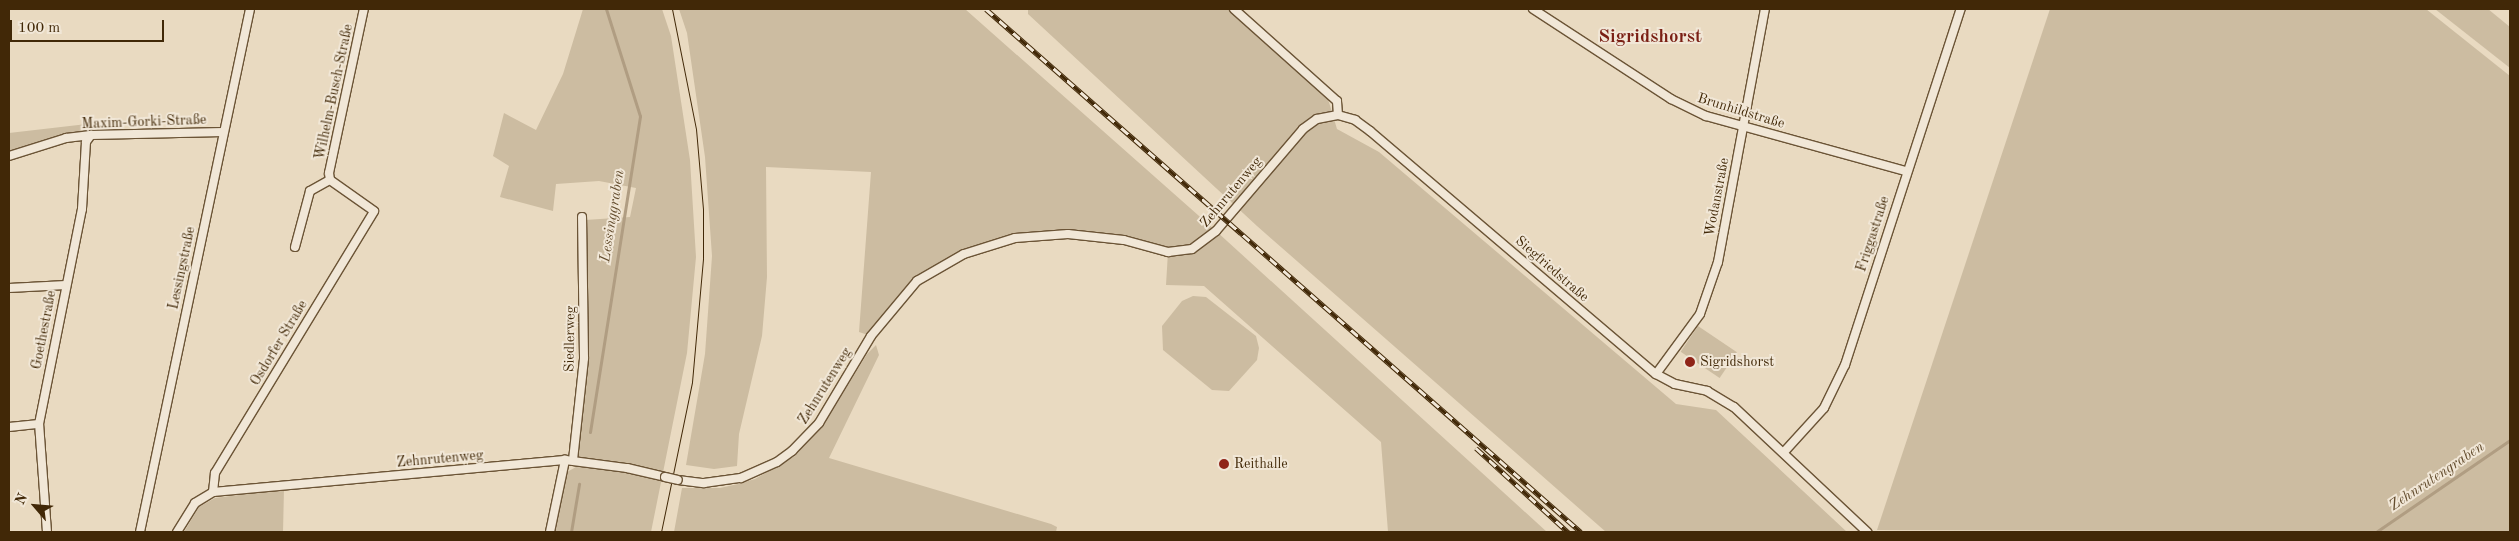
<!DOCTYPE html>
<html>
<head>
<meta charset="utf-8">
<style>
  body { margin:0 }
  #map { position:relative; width:2519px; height:541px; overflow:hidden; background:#e9dac1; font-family:"Old Standard TT",serif }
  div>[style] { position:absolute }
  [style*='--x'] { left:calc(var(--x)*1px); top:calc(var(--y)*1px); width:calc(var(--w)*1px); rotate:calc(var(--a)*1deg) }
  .green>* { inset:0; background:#ccbca1; transform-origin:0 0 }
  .stream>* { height:3px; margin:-1.5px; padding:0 1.5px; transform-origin:1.5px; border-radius:1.5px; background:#b09d82 }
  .roads { filter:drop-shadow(1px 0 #6b5436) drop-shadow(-1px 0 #6b5436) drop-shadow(0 1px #6b5436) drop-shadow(0 -1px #6b5436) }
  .street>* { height:8px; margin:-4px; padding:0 4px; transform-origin:4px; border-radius:4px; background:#f1e7d7 }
  .tram>* { height:1px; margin:-0.5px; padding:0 0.5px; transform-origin:0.5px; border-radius:0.5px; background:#412807 }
  .rail>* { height:5px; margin-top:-2.5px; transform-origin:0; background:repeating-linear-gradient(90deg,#f1e7d7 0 9px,#412807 0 18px); box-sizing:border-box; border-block:1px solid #412807 }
  .bridges { filter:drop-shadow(1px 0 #6b5436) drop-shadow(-1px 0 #6b5436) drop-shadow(0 1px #6b5436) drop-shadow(0 -1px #6b5436) }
  .street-bridge>* { height:8px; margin:-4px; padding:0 4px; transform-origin:4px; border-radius:4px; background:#f1e7d7 }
  .dots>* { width:14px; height:14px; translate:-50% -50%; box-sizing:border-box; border:2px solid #f1e7d7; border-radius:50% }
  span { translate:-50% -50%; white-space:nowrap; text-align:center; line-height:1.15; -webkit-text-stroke:4px #f1e7d7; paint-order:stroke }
  .street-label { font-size:14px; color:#412807 }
  .poi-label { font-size:14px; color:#412807 }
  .left { translate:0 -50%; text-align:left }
  .water-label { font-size:15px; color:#624b2c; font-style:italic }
  .district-label { font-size:19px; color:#7a1f14; font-weight:700 }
  .frame { position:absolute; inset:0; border:10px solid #412807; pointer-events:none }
  .north { position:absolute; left:10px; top:481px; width:50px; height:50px; -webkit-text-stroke:4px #f1e7d7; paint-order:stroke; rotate:297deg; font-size:14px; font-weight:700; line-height:20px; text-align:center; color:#412807 }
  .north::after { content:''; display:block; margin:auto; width:18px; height:22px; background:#412807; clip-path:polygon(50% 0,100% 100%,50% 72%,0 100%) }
  .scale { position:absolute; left:10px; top:20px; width:154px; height:22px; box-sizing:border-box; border:2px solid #412807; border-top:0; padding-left:6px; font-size:15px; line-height:18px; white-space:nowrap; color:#412807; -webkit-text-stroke:4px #f1e7d7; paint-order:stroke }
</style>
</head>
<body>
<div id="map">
  <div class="green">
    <i style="clip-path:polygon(583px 9px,662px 9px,671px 36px,690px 160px,696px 257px,687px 353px,651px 532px,554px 532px,567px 472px,576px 467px,588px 357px,585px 220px,630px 217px,636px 188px,599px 181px,556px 184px,553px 211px,500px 197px,509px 166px,493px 156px,504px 113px,536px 130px,563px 74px)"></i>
    <i style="clip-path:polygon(679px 9px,965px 9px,1216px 231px,1547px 532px,1388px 532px,1381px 442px,1204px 286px,1166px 285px,1168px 252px,1124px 240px,1068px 234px,1015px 238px,964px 254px,918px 281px,871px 336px,859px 332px,871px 172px,766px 167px,767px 277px,762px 336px,739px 434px,737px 466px,714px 469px,686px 465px,705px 354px,712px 256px,705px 157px,687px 33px)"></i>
    <i style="clip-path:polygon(1028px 9px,1229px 9px,1328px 99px,1337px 129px,1379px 152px,1676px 404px,1716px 410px,1847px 532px,1606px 532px,1257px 226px,1028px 14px)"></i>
    <i style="clip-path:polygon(2050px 9px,2426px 9px,2510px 76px,2510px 532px,1877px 530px)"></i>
    <i style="clip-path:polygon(2435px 9px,2488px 9px,2510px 27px,2510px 68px)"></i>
    <i style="clip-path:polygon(87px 124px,84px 132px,66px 134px,9px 152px,9px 133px)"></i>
    <i style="clip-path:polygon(1193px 296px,1206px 297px,1256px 336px,1259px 348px,1257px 360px,1229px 391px,1212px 390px,1163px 350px,1162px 326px,1182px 301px)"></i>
    <i style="left:1698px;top:326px;width:47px;height:31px;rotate:34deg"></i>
    <i style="clip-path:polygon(876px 345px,879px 355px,829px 458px,1051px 524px,1057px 527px,1056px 532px,674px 532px,682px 488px,720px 488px,738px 484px,755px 479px,795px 456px,824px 424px,867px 354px)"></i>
    <i style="clip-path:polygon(284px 489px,283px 532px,184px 532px,199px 507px,215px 498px)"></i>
  </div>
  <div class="stream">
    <i style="--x:590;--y:432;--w:320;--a:-81"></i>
    <i style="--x:640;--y:116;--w:112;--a:-107.6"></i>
    <i style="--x:571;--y:532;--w:49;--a:-80.5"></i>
    <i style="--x:2376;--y:532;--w:163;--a:-34.5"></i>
  </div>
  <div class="roads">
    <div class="street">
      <i style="--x:1234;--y:9;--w:138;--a:41.8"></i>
      <i style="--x:1337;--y:101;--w:14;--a:86"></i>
      <i style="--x:1533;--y:9;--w:165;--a:33.1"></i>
      <i style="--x:1671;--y:99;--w:39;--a:26"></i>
      <i style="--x:1706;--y:116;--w:207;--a:15.4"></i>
      <i style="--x:9;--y:156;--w:60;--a:-17.5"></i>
      <i style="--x:66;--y:138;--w:25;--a:-7"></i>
      <i style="--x:91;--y:135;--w:132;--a:-1.3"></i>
      <i style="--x:295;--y:247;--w:58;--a:-75"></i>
      <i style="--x:310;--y:191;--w:23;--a:-29"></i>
      <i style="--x:9;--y:288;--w:57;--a:-3"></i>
      <i style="--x:1656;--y:374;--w:74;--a:-53.7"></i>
      <i style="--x:1700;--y:314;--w:55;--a:-70.9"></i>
      <i style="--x:1718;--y:262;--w:257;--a:-79.5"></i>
      <i style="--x:9;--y:427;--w:30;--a:-6"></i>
      <i style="--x:1784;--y:452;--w:59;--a:-47.7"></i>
      <i style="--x:1824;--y:408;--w:48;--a:-64"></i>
      <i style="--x:1845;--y:365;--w:374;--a:-72"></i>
      <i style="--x:573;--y:460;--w:103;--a:-83.8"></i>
      <i style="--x:584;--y:358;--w:141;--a:-90.8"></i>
      <i style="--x:678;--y:480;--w:26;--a:7"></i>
      <i style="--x:704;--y:483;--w:37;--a:-8"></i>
      <i style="--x:741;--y:478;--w:39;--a:-24"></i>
      <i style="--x:777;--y:462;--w:19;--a:-36"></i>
      <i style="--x:792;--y:451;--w:39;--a:-46"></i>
      <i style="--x:819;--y:423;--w:101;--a:-59.1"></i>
      <i style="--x:871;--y:336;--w:72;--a:-50.1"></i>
      <i style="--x:917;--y:281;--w:54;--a:-29.9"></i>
      <i style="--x:964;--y:254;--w:53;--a:-17.4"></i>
      <i style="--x:1015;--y:238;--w:53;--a:-4.3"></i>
      <i style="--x:1068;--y:234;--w:56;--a:6.1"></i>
      <i style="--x:1124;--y:240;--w:46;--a:15.3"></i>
      <i style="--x:1168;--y:252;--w:24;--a:-7"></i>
      <i style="--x:1192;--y:249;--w:30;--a:-37"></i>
      <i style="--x:1216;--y:231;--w:134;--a:-49.5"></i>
      <i style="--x:1303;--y:129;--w:17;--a:-36"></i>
      <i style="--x:1317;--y:119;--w:21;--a:-11"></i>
      <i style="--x:1338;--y:115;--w:18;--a:16"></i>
      <i style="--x:1355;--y:120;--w:19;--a:36"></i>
      <i style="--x:1370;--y:131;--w:375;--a:40.4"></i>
      <i style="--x:1656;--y:374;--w:21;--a:28"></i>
      <i style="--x:1675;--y:384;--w:33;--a:12"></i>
      <i style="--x:1707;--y:391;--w:31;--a:31"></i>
      <i style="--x:1734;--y:407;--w:183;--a:43.2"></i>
      <i style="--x:213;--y:492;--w:19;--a:-84"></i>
      <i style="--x:215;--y:473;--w:306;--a:-58.7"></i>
      <i style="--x:374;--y:211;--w:54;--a:-144.8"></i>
      <i style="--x:330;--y:180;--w:7;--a:-98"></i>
      <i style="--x:329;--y:173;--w:168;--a:-78"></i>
      <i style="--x:47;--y:532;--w:108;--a:-94.2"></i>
      <i style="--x:39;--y:424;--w:219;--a:-78.7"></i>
      <i style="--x:82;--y:209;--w:67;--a:-86.6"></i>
      <i style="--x:86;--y:142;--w:9;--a:-54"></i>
      <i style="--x:140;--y:532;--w:534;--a:-78.12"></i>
      <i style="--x:177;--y:532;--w:34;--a:-58"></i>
      <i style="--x:195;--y:503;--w:21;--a:-31"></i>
      <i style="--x:213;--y:492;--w:353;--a:-5.2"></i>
      <i style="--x:565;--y:460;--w:63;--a:7.4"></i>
      <i style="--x:627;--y:468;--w:39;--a:13"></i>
      <i style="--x:550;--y:532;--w:74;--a:-78.2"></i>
    </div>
  </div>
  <div class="tram">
    <i style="--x:661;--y:532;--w:153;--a:-78.3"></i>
    <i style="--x:692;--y:382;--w:124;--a:-84.9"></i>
    <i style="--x:703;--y:258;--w:49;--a:-90"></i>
    <i style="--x:703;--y:209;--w:80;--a:-95"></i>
    <i style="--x:696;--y:129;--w:122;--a:-101.3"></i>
  </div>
  <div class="rail">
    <i style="--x:986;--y:9;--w:792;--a:41.32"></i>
    <i style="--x:1476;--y:448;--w:125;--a:42.4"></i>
  </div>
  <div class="bridges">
    <div class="street-bridge">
      <i style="--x:665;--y:477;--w:13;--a:13"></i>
    </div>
  </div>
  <div class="dots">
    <i style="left:1690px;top:362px;background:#8f2418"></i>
    <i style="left:1224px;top:464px;background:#8f2418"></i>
  </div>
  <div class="street-label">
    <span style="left:334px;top:92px;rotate:-78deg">Wilhelm-Busch-Straße</span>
    <span style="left:1741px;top:111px;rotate:17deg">Brunhildstraße</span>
    <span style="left:144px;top:122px;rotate:-2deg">Maxim-Gorki-Straße</span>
    <span style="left:1231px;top:192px;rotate:-50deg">Zehnrutenweg</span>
    <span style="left:1717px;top:197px;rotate:-79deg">Wodanstraße</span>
    <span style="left:1873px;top:234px;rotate:-72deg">Friggastraße</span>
    <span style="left:182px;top:268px;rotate:-78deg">Lessingstraße</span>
    <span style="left:1552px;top:269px;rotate:41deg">Siegfriedstraße</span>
    <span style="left:44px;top:330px;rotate:-79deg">Goethestraße</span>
    <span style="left:570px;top:339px;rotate:-89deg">Siedlerweg</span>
    <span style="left:279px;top:343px;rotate:-59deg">Osdorfer Straße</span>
    <span style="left:825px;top:386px;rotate:-58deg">Zehnrutenweg</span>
    <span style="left:440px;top:459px;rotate:-5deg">Zehnrutenweg</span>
  </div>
  <div class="poi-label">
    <span class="left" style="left:1700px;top:362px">Sigridshorst</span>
    <span class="left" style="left:1234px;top:464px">Reithalle</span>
  </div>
  <div class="water-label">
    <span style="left:613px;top:216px;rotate:-81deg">Lessinggraben</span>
    <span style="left:2437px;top:477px;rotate:-34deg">Zehnrutengraben</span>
  </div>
  <div class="district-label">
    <span style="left:1650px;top:38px">Sigridshorst</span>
  </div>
  <div class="frame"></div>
  <div class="north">N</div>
  <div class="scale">100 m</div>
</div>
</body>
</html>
